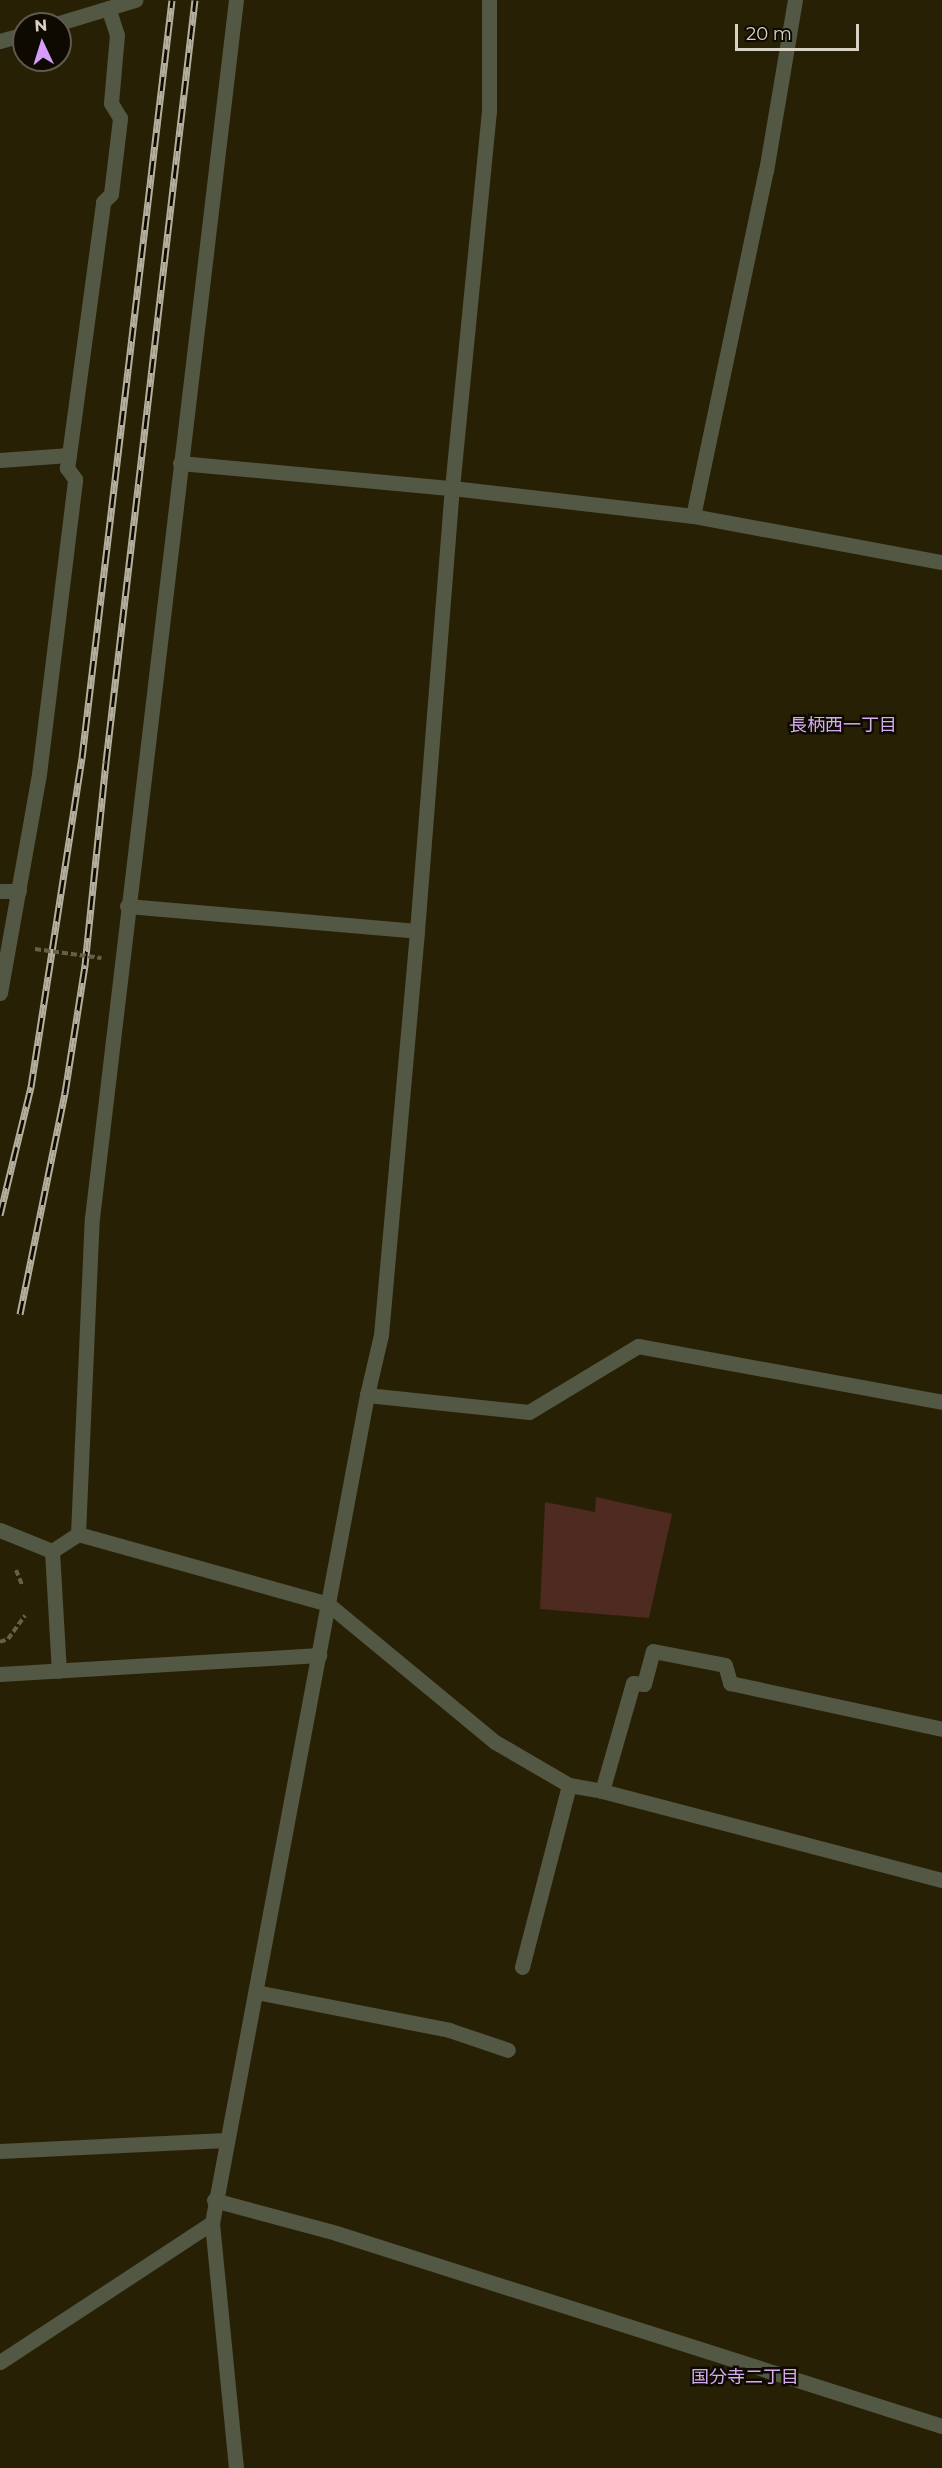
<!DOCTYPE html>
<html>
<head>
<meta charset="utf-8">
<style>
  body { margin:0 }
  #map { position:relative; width:942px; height:2468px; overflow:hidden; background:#282005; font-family:Montserrat,"Noto Sans JP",sans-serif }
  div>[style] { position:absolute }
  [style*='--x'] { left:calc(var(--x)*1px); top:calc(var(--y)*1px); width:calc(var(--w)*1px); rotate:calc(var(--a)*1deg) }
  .green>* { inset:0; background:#4e2a20 }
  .path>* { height:4px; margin-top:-2px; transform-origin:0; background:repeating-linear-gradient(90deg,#676049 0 6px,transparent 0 9px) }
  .service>* { height:15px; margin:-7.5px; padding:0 7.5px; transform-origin:7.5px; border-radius:7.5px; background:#525843 }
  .minor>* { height:15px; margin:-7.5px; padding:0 7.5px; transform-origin:7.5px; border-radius:7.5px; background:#525843 }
  .tertiary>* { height:15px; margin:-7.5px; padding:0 7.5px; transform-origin:7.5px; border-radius:7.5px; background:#525843 }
  .rail>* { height:7px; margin-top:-3.5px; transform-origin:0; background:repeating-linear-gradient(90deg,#0e0a02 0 14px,#b5af9e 0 28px); box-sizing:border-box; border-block:2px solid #b5af9e }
  .path-bridge>* { height:4px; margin-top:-2px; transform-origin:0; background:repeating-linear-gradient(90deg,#676049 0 6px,transparent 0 9px) }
  span { translate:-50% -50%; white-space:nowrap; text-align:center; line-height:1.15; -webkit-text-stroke:5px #0e0a02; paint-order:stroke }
  .neighbourhood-label { font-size:18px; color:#d5aced }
  .north { position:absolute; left:12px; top:12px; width:60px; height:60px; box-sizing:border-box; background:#0e0a02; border:2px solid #5e5a4f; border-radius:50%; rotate:356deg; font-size:16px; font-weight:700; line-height:24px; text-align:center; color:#d7d2c3 }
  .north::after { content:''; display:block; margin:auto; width:21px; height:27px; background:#d79bf9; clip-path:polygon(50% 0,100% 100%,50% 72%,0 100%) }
  .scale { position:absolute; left:735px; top:24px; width:124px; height:27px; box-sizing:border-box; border:3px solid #d7d2c3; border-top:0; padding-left:8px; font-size:18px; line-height:21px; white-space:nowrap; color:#d7d2c3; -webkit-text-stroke:4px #0e0a02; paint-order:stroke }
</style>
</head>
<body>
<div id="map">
  <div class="green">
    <i style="clip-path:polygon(596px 1497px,672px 1514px,649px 1618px,540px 1609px,545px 1502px,595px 1512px)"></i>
  </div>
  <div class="path">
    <i style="--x:16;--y:1570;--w:16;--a:68"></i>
    <i style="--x:0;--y:1642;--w:9;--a:-21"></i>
    <i style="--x:8;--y:1639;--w:29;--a:-54"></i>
  </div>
  <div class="service">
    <i style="--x:602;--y:1791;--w:112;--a:-74"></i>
    <i style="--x:633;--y:1683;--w:11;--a:5"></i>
    <i style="--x:644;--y:1684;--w:34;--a:-75"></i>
    <i style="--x:653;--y:1651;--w:73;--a:11"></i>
    <i style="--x:725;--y:1665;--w:19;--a:74"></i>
    <i style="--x:730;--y:1683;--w:217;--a:12.2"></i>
  </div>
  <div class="minor">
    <i style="--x:56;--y:24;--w:83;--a:-16.9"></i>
    <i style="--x:0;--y:41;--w:25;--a:-16"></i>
    <i style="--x:0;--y:460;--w:69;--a:-4.1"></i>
    <i style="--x:693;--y:516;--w:353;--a:-78.1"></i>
    <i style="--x:766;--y:171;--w:173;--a:-80.4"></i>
    <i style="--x:0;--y:891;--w:19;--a:0"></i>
    <i style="--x:127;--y:906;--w:291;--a:4.9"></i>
    <i style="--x:0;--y:993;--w:222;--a:-79.9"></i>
    <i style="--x:39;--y:774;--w:297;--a:-83"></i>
    <i style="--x:75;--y:479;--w:14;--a:-126"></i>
    <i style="--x:67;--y:468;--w:13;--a:-81"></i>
    <i style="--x:69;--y:455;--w:255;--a:-82.3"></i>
    <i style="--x:103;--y:202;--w:11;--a:-45"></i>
    <i style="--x:111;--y:194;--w:77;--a:-83.2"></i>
    <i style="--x:120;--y:118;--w:17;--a:-121"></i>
    <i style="--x:111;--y:103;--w:68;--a:-85"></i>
    <i style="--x:117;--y:35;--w:28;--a:-108"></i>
    <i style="--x:367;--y:1395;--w:163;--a:6"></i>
    <i style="--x:529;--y:1412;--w:127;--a:-31.2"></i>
    <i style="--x:638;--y:1346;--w:309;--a:10.4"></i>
    <i style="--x:0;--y:1530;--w:56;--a:22"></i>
    <i style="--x:78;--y:1534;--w:260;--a:15.6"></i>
    <i style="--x:328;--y:1604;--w:217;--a:39.6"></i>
    <i style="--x:495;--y:1742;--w:86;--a:30.2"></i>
    <i style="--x:569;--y:1785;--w:34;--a:10"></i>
    <i style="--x:602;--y:1791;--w:351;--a:14.7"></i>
    <i style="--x:52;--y:1551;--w:31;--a:-33"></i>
    <i style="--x:78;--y:1534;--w:316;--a:-87.5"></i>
    <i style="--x:92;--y:1218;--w:1226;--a:-83.26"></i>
    <i style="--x:52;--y:1551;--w:120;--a:86.7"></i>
    <i style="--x:522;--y:1967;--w:188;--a:-75.5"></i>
    <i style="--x:256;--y:1992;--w:197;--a:11.1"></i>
    <i style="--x:449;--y:2030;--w:62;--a:18.7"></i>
    <i style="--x:0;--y:2151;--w:226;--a:-2.8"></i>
    <i style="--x:214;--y:2200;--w:126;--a:15.1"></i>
    <i style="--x:336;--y:2233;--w:636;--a:17.67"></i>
    <i style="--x:0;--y:2362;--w:254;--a:-33.3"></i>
    <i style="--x:236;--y:2468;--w:246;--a:-95.6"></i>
    <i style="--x:212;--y:2223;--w:842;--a:-79.4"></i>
    <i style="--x:367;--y:1395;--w:62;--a:-76.9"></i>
    <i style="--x:381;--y:1335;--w:406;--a:-84.9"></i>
    <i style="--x:417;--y:931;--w:444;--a:-85.5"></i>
    <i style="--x:452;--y:488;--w:378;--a:-84.4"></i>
    <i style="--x:489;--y:112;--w:112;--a:-90"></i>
  </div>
  <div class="tertiary">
    <i style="--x:180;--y:463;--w:273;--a:5.3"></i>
    <i style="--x:452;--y:488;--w:243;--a:6.6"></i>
    <i style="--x:693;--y:516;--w:253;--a:10.5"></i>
    <i style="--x:0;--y:1674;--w:320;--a:-3.4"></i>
  </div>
  <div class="rail">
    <i style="--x:0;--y:1215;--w:132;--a:-76.4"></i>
    <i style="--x:31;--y:1087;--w:333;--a:-81.2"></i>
    <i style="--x:82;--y:758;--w:763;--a:-83.23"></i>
    <i style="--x:20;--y:1314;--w:226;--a:-78.5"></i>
    <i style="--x:65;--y:1093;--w:130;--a:-81.1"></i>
    <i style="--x:85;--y:965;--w:204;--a:-84.1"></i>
    <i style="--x:106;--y:762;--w:767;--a:-83.34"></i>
  </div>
  <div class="path-bridge">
    <i style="--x:35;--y:949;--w:67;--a:7.8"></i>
  </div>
  <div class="neighbourhood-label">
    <span style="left:843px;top:725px">長柄西一丁目</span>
    <span style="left:745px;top:2377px">国分寺二丁目</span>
  </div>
  <div class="north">N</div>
  <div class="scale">20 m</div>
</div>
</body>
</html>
